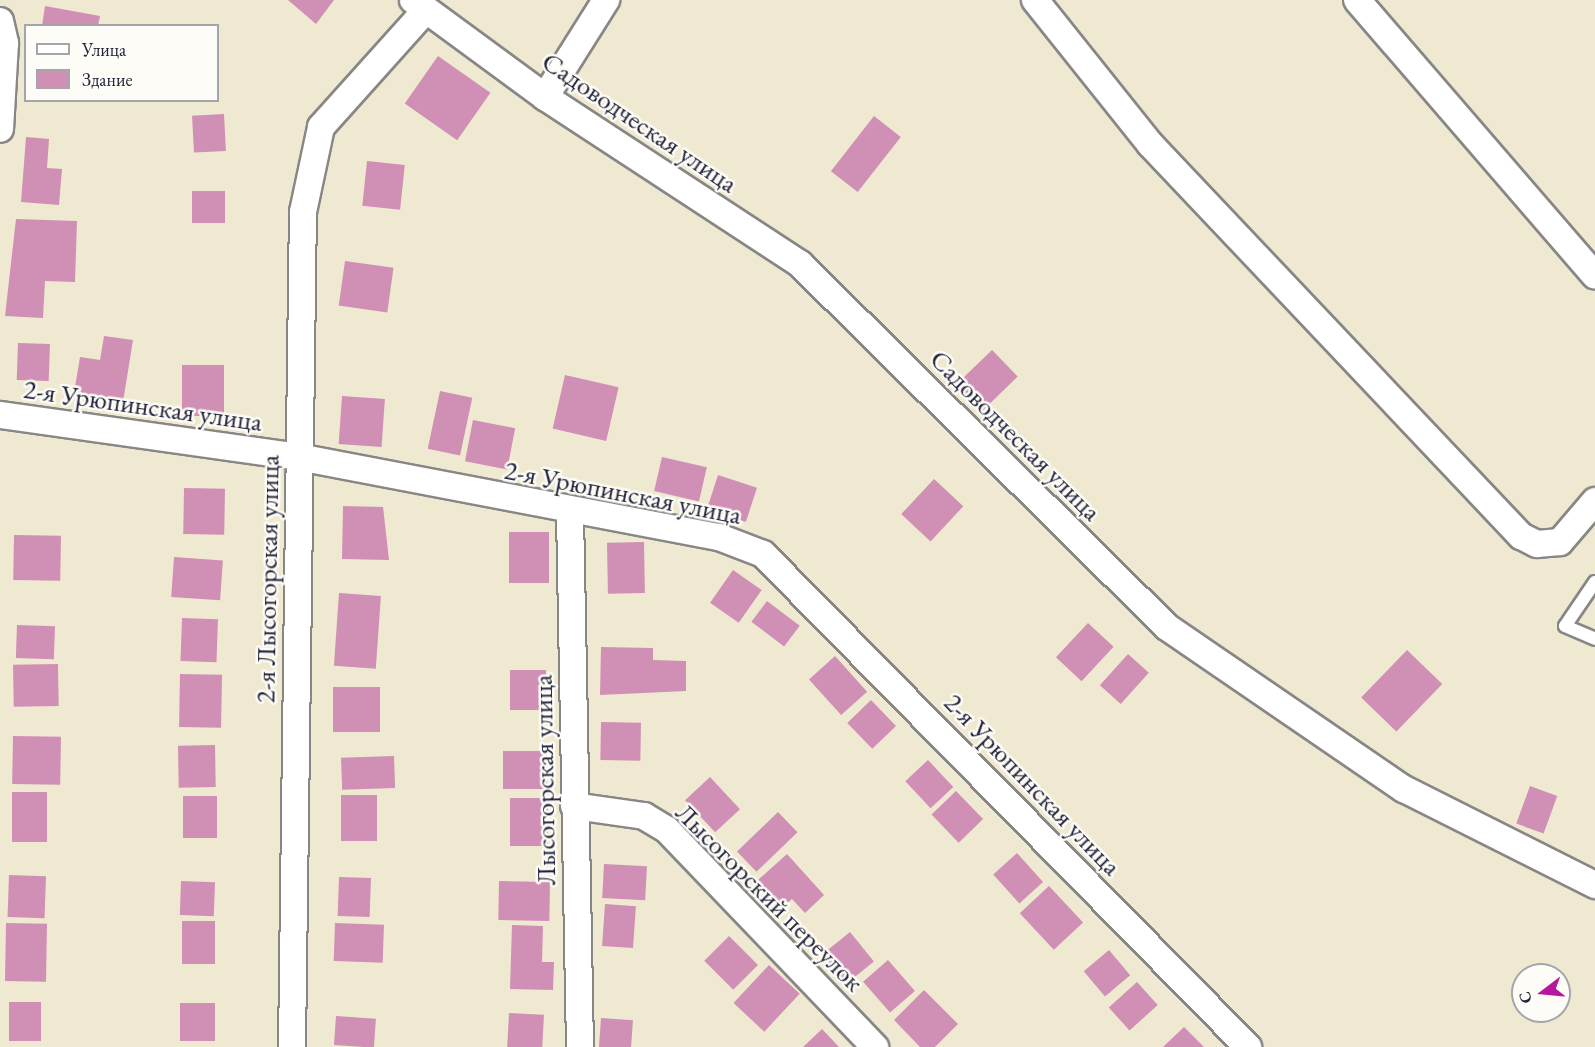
<!DOCTYPE html>
<html>
<head>
<meta charset="utf-8">
<style>
  body { margin:0 }
  #map { position:relative; width:1595px; height:1047px; overflow:hidden; background:#f0e9d1; font-family:"EB Garamond",serif }
  div>[style] { position:absolute }
  [style*='--x'] { left:calc(var(--x)*1px); top:calc(var(--y)*1px); width:calc(var(--w)*1px); rotate:calc(var(--a)*1deg) }
  .building>* { inset:0; background:#d08fb5; transform-origin:0 0 }
  .roads { filter:drop-shadow(2px 0 #898686) drop-shadow(-2px 0 #898686) drop-shadow(0 2px #898686) drop-shadow(0 -2px #898686) }
  .service>* { height:12px; margin:-6px; padding:0 6px; transform-origin:6px; border-radius:6px; background:#fff }
  .minor>* { height:26px; margin:-13px; padding:0 13px; transform-origin:13px; border-radius:13px; background:#fff }
  span { translate:-50% -50%; white-space:nowrap; text-align:center; line-height:1.15; -webkit-text-stroke:5px #fdfcf7; paint-order:stroke }
  .street-label { font-size:27px; color:#22223b }
  .legend { position:absolute; left:24px; top:24px; width:195px; height:78px; box-sizing:border-box; background:#fdfcf7; border:2px solid #a5a5ac; margin:0; padding:8px 10px; list-style:none; font-size:18px; color:#22223b }
  .legend li { display:flex; align-items:center; gap:12px; height:30px }
  .legend b { width:30px; border:2px solid #a5a5ac }
  .north { position:absolute; left:1511px; top:963px; width:60px; height:60px; box-sizing:border-box; background:#fdfcf7; border:2px solid #a5a5ac; border-radius:50%; rotate:254deg; font-size:16px; font-weight:700; line-height:24px; text-align:center; color:#22223b }
  .north::after { content:''; display:block; margin:auto; width:21px; height:27px; background:#b5179e; clip-path:polygon(50% 0,100% 100%,50% 72%,0 100%) }
</style>
</head>
<body>
<div id="map">
  <div class="building">
    <i style="clip-path:polygon(288px 0,334px 0,316px 24px)"></i>
    <i style="clip-path:polygon(45px 6px,100px 16px,98px 26px,42px 26px)"></i>
    <i style="left:438px;top:56px;width:64px;height:58px;rotate:35deg"></i>
    <i style="left:224px;top:114px;width:37px;height:32px;rotate:87deg"></i>
    <i style="left:874px;top:116px;width:34px;height:70px;rotate:38deg"></i>
    <i style="clip-path:polygon(26px 137px,49px 139px,47px 168px,62px 169px,59px 205px,21px 202px)"></i>
    <i style="left:367px;top:161px;width:38px;height:45px;rotate:6deg"></i>
    <i style="left:192px;top:191px;width:33px;height:32px"></i>
    <i style="clip-path:polygon(16px 219px,77px 221px,75px 282px,45px 281px,43px 318px,5px 316px)"></i>
    <i style="left:345px;top:261px;width:49px;height:45px;rotate:8deg"></i>
    <i style="clip-path:polygon(104px 336px,133px 340px,123px 402px,74px 393px,80px 357px,100px 360px)"></i>
    <i style="left:18px;top:343px;width:32px;height:37px;rotate:2deg"></i>
    <i style="left:992px;top:350px;width:37px;height:49px;rotate:46deg"></i>
    <i style="left:182px;top:365px;width:42px;height:51px"></i>
    <i style="left:565px;top:375px;width:55px;height:55px;rotate:13deg"></i>
    <i style="left:440px;top:391px;width:33px;height:59px;rotate:12deg"></i>
    <i style="left:342px;top:396px;width:43px;height:48px;rotate:4deg"></i>
    <i style="left:473px;top:420px;width:43px;height:42px;rotate:11deg"></i>
    <i style="left:662px;top:457px;width:46px;height:35px;rotate:13deg"></i>
    <i style="left:718px;top:475px;width:41px;height:36px;rotate:18deg"></i>
    <i style="left:934px;top:479px;width:40px;height:48px;rotate:43deg"></i>
    <i style="left:184px;top:488px;width:41px;height:46px;rotate:1deg"></i>
    <i style="clip-path:polygon(343px 506px,383px 507px,389px 560px,342px 559px)"></i>
    <i style="left:509px;top:532px;width:40px;height:51px"></i>
    <i style="left:14px;top:535px;width:47px;height:45px;rotate:1deg"></i>
    <i style="left:644px;top:542px;width:51px;height:37px;rotate:89deg"></i>
    <i style="left:174px;top:557px;width:49px;height:40px;rotate:4deg"></i>
    <i style="left:733px;top:570px;width:35px;height:40px;rotate:35deg"></i>
    <i style="left:339px;top:593px;width:42px;height:73px;rotate:4deg"></i>
    <i style="left:767px;top:601px;width:41px;height:26px;rotate:37deg"></i>
    <i style="left:182px;top:618px;width:36px;height:43px;rotate:2deg"></i>
    <i style="left:1088px;top:623px;width:35px;height:47px;rotate:43deg"></i>
    <i style="left:17px;top:625px;width:38px;height:33px;rotate:2deg"></i>
    <i style="clip-path:polygon(601px 647px,653px 648px,653px 660px,686px 661px,686px 691px,600px 695px)"></i>
    <i style="left:1407px;top:650px;width:49px;height:66px;rotate:44deg"></i>
    <i style="left:1128px;top:654px;width:28px;height:42px;rotate:42deg"></i>
    <i style="left:835px;top:656px;width:48px;height:35px;rotate:48deg"></i>
    <i style="left:58px;top:664px;width:42px;height:45px;rotate:89deg"></i>
    <i style="left:510px;top:670px;width:36px;height:40px"></i>
    <i style="left:180px;top:674px;width:42px;height:53px;rotate:1deg"></i>
    <i style="left:333px;top:687px;width:47px;height:45px"></i>
    <i style="left:871px;top:700px;width:36px;height:33px;rotate:46deg"></i>
    <i style="left:601px;top:722px;width:40px;height:38px;rotate:1deg"></i>
    <i style="left:13px;top:736px;width:48px;height:48px;rotate:1deg"></i>
    <i style="left:215px;top:745px;width:42px;height:37px;rotate:89deg"></i>
    <i style="left:503px;top:751px;width:44px;height:38px"></i>
    <i style="left:394px;top:756px;width:32px;height:53px;rotate:88deg"></i>
    <i style="left:928px;top:760px;width:37px;height:31px;rotate:47deg"></i>
    <i style="left:710px;top:777px;width:44px;height:34px;rotate:47deg"></i>
    <i style="left:1530px;top:786px;width:29px;height:40px;rotate:20deg"></i>
    <i style="left:956px;top:791px;width:39px;height:34px;rotate:46deg"></i>
    <i style="left:12px;top:792px;width:35px;height:50px"></i>
    <i style="left:341px;top:795px;width:36px;height:46px"></i>
    <i style="left:183px;top:796px;width:34px;height:42px"></i>
    <i style="left:510px;top:798px;width:38px;height:48px"></i>
    <i style="left:778px;top:812px;width:28px;height:57px;rotate:46deg"></i>
    <i style="left:1017px;top:853px;width:39px;height:32px;rotate:48deg"></i>
    <i style="clip-path:polygon(787px 854px,824px 895px,805px 913px,792px 899px,783px 907px,758px 880px)"></i>
    <i style="left:604px;top:864px;width:43px;height:34px;rotate:3deg"></i>
    <i style="left:9px;top:875px;width:37px;height:42px;rotate:2deg"></i>
    <i style="left:339px;top:877px;width:32px;height:39px;rotate:2deg"></i>
    <i style="left:181px;top:881px;width:34px;height:34px;rotate:2deg"></i>
    <i style="left:499px;top:881px;width:51px;height:39px;rotate:1deg"></i>
    <i style="left:1049px;top:886px;width:50px;height:40px;rotate:47deg"></i>
    <i style="left:605px;top:904px;width:31px;height:42px;rotate:4deg"></i>
    <i style="left:182px;top:921px;width:33px;height:43px"></i>
    <i style="left:6px;top:923px;width:41px;height:58px;rotate:1deg"></i>
    <i style="left:335px;top:923px;width:49px;height:38px;rotate:2deg"></i>
    <i style="clip-path:polygon(512px 925px,543px 926px,542px 962px,554px 962px,553px 990px,510px 989px)"></i>
    <i style="left:850px;top:932px;width:38px;height:37px;rotate:51deg"></i>
    <i style="left:729px;top:936px;width:41px;height:35px;rotate:45deg"></i>
    <i style="left:1109px;top:950px;width:33px;height:33px;rotate:50deg"></i>
    <i style="left:888px;top:960px;width:41px;height:33px;rotate:49deg"></i>
    <i style="left:769px;top:965px;width:42px;height:52px;rotate:43deg"></i>
    <i style="left:1137px;top:982px;width:31px;height:38px;rotate:48deg"></i>
    <i style="clip-path:polygon(924px 990px,958px 1024px,935px 1047px,920px 1047px,894px 1020px)"></i>
    <i style="left:9px;top:1002px;width:32px;height:39px"></i>
    <i style="left:180px;top:1003px;width:35px;height:38px"></i>
    <i style="left:509px;top:1013px;width:35px;height:34px;rotate:3deg"></i>
    <i style="left:336px;top:1016px;width:40px;height:29px;rotate:4deg"></i>
    <i style="left:601px;top:1018px;width:32px;height:29px;rotate:4deg"></i>
    <i style="clip-path:polygon(1184px 1027px,1204px 1047px,1163px 1047px)"></i>
    <i style="clip-path:polygon(822px 1029px,839px 1047px,803px 1047px)"></i>
  </div>
  <div class="roads">
    <div class="service">
      <i style="--x:1595;--y:582;--w:53;--a:124.3"></i>
      <i style="--x:1565;--y:626;--w:33;--a:23"></i>
    </div>
    <div class="minor">
      <i style="--x:413;--y:0;--w:164;--a:36.3"></i>
      <i style="--x:545;--y:97;--w:305;--a:33.2"></i>
      <i style="--x:800;--y:264;--w:516;--a:44.69"></i>
      <i style="--x:1167;--y:627;--w:287;--a:34.4"></i>
      <i style="--x:1404;--y:789;--w:214;--a:26.7"></i>
      <i style="--x:1035;--y:0;--w:184;--a:51.4"></i>
      <i style="--x:1150;--y:144;--w:540;--a:46.58"></i>
      <i style="--x:1521;--y:536;--w:18;--a:27"></i>
      <i style="--x:1537;--y:544;--w:23;--a:-5"></i>
      <i style="--x:1560;--y:542;--w:54;--a:-49.5"></i>
      <i style="--x:1357;--y:0;--w:364;--a:49.2"></i>
      <i style="--x:0;--y:21;--w:23;--a:77"></i>
      <i style="--x:5;--y:43;--w:86;--a:93.3"></i>
      <i style="--x:545;--y:97;--w:115;--a:-57.8"></i>
      <i style="--x:0;--y:415;--w:301;--a:8"></i>
      <i style="--x:298;--y:457;--w:429;--a:10.8"></i>
      <i style="--x:719;--y:537;--w:47;--a:21.1"></i>
      <i style="--x:763;--y:554;--w:692;--a:45.47"></i>
      <i style="--x:570;--y:512;--w:535;--a:88.93"></i>
      <i style="--x:574;--y:806;--w:71;--a:8.1"></i>
      <i style="--x:644;--y:816;--w:27;--a:31"></i>
      <i style="--x:667;--y:830;--w:301;--a:46.2"></i>
      <i style="--x:292;--y:1047;--w:835;--a:-89.25"></i>
      <i style="--x:303;--y:212;--w:87;--a:-78"></i>
      <i style="--x:321;--y:127;--w:157;--a:-48.1"></i>
    </div>
  </div>
  <div class="street-label">
    <span style="left:640px;top:122px;rotate:34deg">Садоводческая улица</span>
    <span style="left:143px;top:405px;rotate:8deg">2-я Урюпинская улица</span>
    <span style="left:1016px;top:435px;rotate:45deg">Садоводческая улица</span>
    <span style="left:623px;top:492px;rotate:11deg">2-я Урюпинская улица</span>
    <span style="left:267px;top:579px;rotate:-89deg">2-я Лысогорская улица</span>
    <span style="left:544px;top:780px;rotate:-91deg">Лысогорская улица</span>
    <span style="left:1033px;top:784px;rotate:46deg">2-я Урюпинская улица</span>
    <span style="left:770px;top:897px;rotate:45deg">Лысогорский переулок</span>
  </div>
  <ul class="legend">
  <li><b style="height:8px;background:#fff"></b>Улица</li>
  <li><b style="height:16px;background:#d08fb5"></b>Здание</li>
  </ul>
  <div class="north">С</div>
</div>
</body>
</html>
